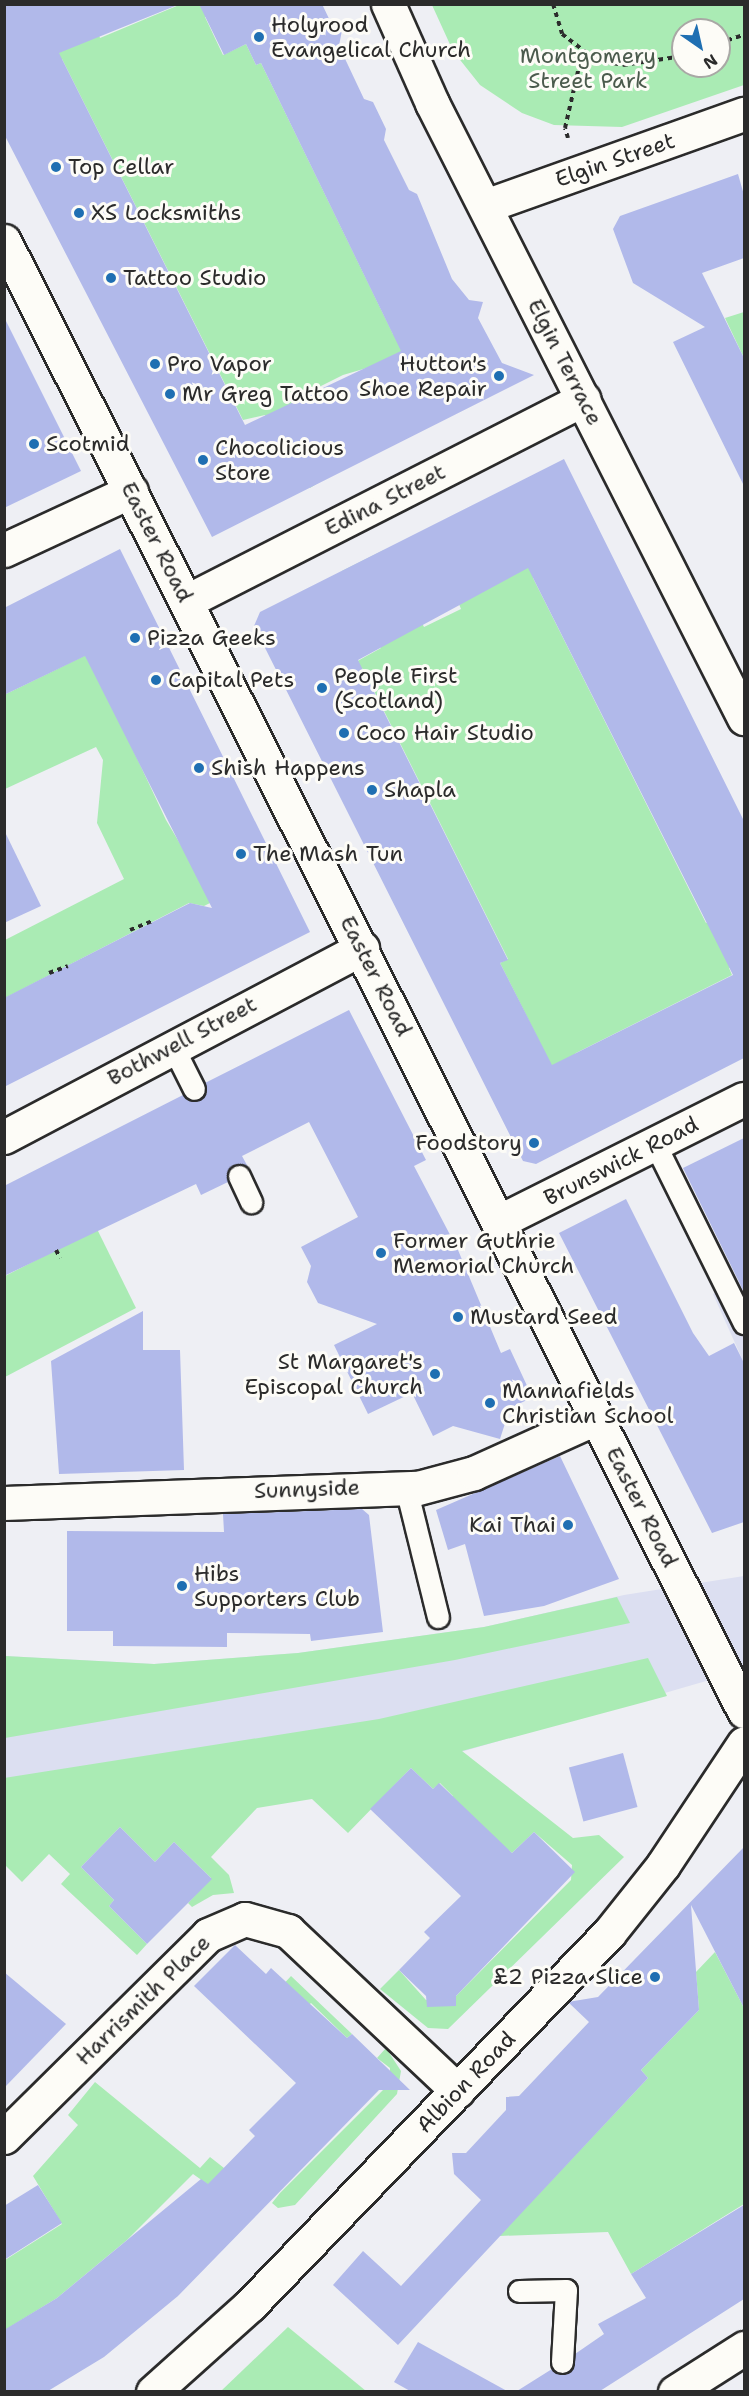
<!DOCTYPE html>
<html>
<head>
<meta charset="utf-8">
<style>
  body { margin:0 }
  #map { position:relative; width:749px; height:2396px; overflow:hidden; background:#eeeff4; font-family:"Shantell Sans",sans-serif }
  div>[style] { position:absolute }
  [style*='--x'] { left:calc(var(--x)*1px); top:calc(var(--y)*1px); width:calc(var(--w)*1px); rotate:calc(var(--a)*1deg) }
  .built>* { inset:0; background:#dcdff1 }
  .green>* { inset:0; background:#aaebb4 }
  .building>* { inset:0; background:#b1b9ea; transform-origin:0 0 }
  .path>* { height:4px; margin-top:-2px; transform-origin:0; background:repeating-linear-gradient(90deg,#2b2b2b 0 4.5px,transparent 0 9px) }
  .roads { filter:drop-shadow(2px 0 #2b2b2b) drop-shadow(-2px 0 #2b2b2b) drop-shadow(0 2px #2b2b2b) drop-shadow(0 -2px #2b2b2b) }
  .service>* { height:21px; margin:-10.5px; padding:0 10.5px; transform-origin:10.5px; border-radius:10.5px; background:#fdfcf7 }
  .minor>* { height:33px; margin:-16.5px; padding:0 16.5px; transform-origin:16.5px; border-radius:16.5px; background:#fdfcf7 }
  .tertiary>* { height:33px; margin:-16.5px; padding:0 16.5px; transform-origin:16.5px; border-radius:16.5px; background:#fdfcf7 }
  .dots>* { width:16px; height:16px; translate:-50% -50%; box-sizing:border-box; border:3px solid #fdfcf7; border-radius:50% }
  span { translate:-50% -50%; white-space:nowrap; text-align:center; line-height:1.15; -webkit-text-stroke:6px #fdfcf7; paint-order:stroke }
  .poi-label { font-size:22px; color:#2b2b2b }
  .left { translate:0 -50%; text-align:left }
  .right { translate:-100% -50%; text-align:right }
  .park-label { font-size:22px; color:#4b5b4d }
  .street-label { font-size:22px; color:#2b2b2b }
  .frame { position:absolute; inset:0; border:6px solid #2b2b2b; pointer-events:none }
  .north { position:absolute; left:671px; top:18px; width:60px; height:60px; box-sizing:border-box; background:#fdfcf7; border:2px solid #a9a8a5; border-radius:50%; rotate:146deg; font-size:16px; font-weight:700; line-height:24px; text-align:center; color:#2b2b2b }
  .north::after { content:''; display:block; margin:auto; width:21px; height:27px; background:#1f6fb2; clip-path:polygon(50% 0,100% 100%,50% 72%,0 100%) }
</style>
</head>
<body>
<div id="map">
  <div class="built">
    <i style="clip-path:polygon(744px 1279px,744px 1363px,713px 1294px)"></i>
    <i style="clip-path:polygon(744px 1576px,744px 1670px,461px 1752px,5px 1839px,5px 1656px,154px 1664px,298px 1653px,484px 1627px,624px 1595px)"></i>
  </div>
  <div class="green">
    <i style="clip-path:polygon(179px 5px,225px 5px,205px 17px,223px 55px,246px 44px,256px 65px,261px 63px,393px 334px,401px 334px,411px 355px,343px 375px,307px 393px,343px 467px,310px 488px,265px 415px,243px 420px,62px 59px,53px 59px,47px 49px,98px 31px,100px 38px)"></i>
    <i style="clip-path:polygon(evenodd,432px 5px,744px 5px,744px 85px,622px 127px,554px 125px,522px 113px,480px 85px,453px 51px,432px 5px,683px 30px,719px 30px,719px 66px,683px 66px,683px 30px)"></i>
    <i style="clip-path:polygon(744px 312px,744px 358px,725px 318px)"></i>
    <i style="clip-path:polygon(384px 550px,424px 627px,461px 609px,459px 604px,531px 552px,533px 578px,706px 923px,744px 905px,744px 961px,729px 968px,732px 975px,576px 1053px,555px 1073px,500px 963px,508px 959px,363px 669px,354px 663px,381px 648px,342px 571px)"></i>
    <i style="clip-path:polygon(88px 654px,166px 820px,214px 901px,204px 906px,189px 903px,5px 998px,5px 940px,124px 879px,97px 823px,103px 760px,96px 747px,5px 789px,4px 695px)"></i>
    <i style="clip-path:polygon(97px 1229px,136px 1308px,5px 1377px,5px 1276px)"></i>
    <i style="clip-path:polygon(617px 1597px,630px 1623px,455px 1660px,5px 1738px,5px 1656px,154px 1664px,298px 1653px,484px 1627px)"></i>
    <i style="clip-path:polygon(648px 1658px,667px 1696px,462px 1751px,573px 1838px,599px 1835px,624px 1857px,448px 2029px,428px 2028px,380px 1989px,399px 1970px,426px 2000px,456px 1996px,571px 1880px,572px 1865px,534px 1832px,512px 1853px,447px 1802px,453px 1796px,440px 1783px,433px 1789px,411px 1768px,348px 1833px,312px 1799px,257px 1808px,211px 1857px,229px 1875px,234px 1893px,213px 1895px,192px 1907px,188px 1903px,211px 1878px,174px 1842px,155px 1862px,120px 1827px,81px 1867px,114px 1900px,109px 1906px,147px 1944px,137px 1955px,61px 1884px,70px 1874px,49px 1854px,22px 1882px,5px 1865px,4px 1778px,379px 1719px)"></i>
    <i style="clip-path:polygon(715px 1952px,744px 2008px,744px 2204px,631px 2274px,608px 2232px,499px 2236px,648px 2078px,641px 2070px,699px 2010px,696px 1972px)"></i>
    <i style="clip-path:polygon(291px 1976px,352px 2034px,347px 2038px,311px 2003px,303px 2010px,280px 1988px)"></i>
    <i style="clip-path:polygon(386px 2048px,401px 2071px,397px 2094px,295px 2205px,278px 2208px,272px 2203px,280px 2193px,390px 2083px,390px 2068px,377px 2058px)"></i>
    <i style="clip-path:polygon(95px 2082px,200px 2168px,210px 2157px,224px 2168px,250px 2193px,254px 2217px,193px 2174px,127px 2240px,57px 2298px,5px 2330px,5px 2260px,62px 2224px,33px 2176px,78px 2125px,68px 2115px)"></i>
    <i style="clip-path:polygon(288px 2327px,366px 2391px,221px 2391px)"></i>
  </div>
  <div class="building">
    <i style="clip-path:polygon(4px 4px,180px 4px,59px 53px,245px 425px,401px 351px,261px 63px,256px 65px,246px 44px,224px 55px,199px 4px,322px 4px,333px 27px,342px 30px,339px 46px,364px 99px,373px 102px,386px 129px,384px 140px,409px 190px,417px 194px,452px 279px,469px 300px,483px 302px,478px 318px,502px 363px,534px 375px,212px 537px,4px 134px)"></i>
    <i style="clip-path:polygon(738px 174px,744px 195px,744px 258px,702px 273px,744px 358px,744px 486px,673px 342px,705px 327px,633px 283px,613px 229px,620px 216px)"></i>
    <i style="clip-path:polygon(4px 317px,81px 471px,4px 508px)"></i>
    <i style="clip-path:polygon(evenodd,564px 459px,744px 821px,744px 1058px,536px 1164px,523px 1161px,254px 626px,260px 612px,564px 459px,528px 568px,733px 975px,552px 1065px,500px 963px,508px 960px,358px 660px,528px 568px)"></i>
    <i style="clip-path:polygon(120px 549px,310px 932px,4px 1087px,4px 998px,190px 903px,212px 908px,85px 656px,4px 695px,4px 608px)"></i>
    <i style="clip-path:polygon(4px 830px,41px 906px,4px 923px)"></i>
    <i style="clip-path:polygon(349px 1010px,426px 1160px,414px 1166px,458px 1250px,501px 1353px,510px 1349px,529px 1390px,524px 1393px,527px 1400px,510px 1408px,500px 1439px,453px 1426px,433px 1436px,412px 1393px,368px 1414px,334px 1345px,377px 1324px,318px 1303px,307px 1282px,311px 1266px,301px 1247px,358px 1217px,309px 1122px,242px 1156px,248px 1167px,233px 1165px,228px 1182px,201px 1195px,196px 1184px,4px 1276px,4px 1186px,183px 1095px,200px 1100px,205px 1083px)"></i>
    <i style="clip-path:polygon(744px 1138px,744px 1292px,683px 1168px)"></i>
    <i style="clip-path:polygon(626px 1199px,693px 1333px,709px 1356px,734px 1343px,744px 1363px,744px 1522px,712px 1533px,559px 1233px)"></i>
    <i style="clip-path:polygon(143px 1311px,143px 1350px,180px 1350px,184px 1470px,59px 1474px,51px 1361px)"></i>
    <i style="clip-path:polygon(560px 1456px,619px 1579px,544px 1606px,484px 1616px,465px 1544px,448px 1550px,436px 1510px)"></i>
    <i style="clip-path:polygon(362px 1509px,369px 1515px,383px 1632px,311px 1641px,310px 1634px,227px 1633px,227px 1647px,113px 1646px,113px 1631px,67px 1631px,67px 1531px,224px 1532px,223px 1514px)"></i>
    <i style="left:623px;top:1753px;width:56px;height:56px;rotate:75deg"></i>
    <i style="clip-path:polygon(411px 1768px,433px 1789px,439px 1783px,512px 1853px,534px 1832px,575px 1872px,456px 1996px,456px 2006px,427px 2007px,426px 1996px,399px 1970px,430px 1938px,424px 1932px,461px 1896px,370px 1809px)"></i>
    <i style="clip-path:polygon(120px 1827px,155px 1862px,174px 1842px,212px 1879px,147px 1944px,109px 1906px,114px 1900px,81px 1867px)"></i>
    <i style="clip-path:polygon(744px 1847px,744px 2008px,691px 1905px,699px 2010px,641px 2070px,648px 2078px,398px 2345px,333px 2285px,363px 2251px,401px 2286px,481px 2200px,454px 2174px,452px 2153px,466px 2153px,506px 2110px,506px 2097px,519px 2096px,589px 2022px,568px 2002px,598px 1997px)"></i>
    <i style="clip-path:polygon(235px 1945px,266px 1974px,271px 1968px,347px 2038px,352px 2034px,410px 2090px,379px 2090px,178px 2296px,104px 2357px,48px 2391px,4px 2391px,4px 2330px,57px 2298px,201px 2179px,208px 2184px,255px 2136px,249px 2130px,296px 2083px,194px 1986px)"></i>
    <i style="clip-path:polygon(4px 1972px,66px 2024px,4px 2088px)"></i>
    <i style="clip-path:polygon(38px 2185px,62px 2223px,4px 2260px,4px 2206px)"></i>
    <i style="clip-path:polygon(744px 2205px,744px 2299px,600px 2391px,517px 2391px,552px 2369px,568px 2373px,575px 2354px,604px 2334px,598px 2324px,646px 2298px,631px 2274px)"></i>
    <i style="clip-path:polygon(418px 2342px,507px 2391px,410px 2391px,394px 2382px)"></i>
  </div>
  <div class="path">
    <i style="--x:553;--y:4;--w:31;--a:73"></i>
    <i style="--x:562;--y:34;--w:43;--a:37.4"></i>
    <i style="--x:596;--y:60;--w:27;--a:10"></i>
    <i style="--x:623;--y:65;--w:61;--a:-8.5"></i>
    <i style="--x:719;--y:43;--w:26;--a:-18"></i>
    <i style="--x:568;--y:138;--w:10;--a:-107"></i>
    <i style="--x:565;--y:128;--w:76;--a:-77.1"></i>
    <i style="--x:130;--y:930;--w:24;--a:-22"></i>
    <i style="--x:49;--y:973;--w:20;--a:-20"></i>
    <i style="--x:56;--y:1250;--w:9;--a:63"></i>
  </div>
  <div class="roads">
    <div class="service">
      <i style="--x:172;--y:1045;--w:49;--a:63.4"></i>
      <i style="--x:655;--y:1144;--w:200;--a:63.6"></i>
      <i style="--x:239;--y:1176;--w:29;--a:65"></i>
      <i style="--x:406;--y:1488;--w:133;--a:76.1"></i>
      <i style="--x:519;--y:2291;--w:47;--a:-1.2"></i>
      <i style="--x:566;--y:2290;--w:72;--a:93.2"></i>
    </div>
    <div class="minor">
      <i style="--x:388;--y:4;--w:108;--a:66"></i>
      <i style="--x:432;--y:103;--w:690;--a:63.1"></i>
      <i style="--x:485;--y:206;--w:275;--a:-19.6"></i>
      <i style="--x:4;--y:550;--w:140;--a:-24.9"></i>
      <i style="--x:187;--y:601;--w:445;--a:-27"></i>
      <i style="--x:4;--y:1137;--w:405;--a:-27.8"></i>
      <i style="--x:498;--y:1222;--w:275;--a:-26.6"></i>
      <i style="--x:4;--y:1503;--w:414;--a:-2.1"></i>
      <i style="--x:418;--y:1488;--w:58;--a:-15"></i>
      <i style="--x:474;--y:1473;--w:134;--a:-24.3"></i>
      <i style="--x:4;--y:2137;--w:287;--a:-44.7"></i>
      <i style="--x:208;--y:1935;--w:40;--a:-23.4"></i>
      <i style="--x:245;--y:1919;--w:45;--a:15.6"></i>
      <i style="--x:288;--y:1931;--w:233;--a:43.3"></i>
      <i style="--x:153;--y:2392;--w:130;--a:-41.9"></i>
      <i style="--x:250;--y:2305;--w:517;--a:-46.02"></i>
      <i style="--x:609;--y:1933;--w:87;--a:-51.5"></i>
      <i style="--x:663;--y:1865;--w:146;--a:-56.4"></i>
      <i style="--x:675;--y:2392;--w:82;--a:-32.5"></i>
    </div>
    <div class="tertiary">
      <i style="--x:4;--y:241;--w:1646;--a:63.28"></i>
    </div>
  </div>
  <div class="dots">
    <i style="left:259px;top:37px;background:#1f6fb2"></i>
    <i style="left:56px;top:167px;background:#1f6fb2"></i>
    <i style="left:79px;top:213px;background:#1f6fb2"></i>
    <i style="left:111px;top:278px;background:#1f6fb2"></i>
    <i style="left:155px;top:364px;background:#1f6fb2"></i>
    <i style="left:499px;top:376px;background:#1f6fb2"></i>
    <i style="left:170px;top:394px;background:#1f6fb2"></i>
    <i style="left:34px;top:444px;background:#1f6fb2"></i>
    <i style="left:203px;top:460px;background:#1f6fb2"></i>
    <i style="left:135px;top:638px;background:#1f6fb2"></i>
    <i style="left:156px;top:680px;background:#1f6fb2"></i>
    <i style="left:322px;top:688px;background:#1f6fb2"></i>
    <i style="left:344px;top:733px;background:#1f6fb2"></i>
    <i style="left:199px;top:768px;background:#1f6fb2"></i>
    <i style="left:372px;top:790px;background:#1f6fb2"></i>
    <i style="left:241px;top:854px;background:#1f6fb2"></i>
    <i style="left:534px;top:1143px;background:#1f6fb2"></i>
    <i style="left:381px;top:1253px;background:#1f6fb2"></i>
    <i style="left:458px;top:1317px;background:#1f6fb2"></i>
    <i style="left:435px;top:1374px;background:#1f6fb2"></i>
    <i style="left:490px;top:1403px;background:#1f6fb2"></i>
    <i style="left:568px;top:1525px;background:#1f6fb2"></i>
    <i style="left:182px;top:1586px;background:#1f6fb2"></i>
    <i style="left:655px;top:1977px;background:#1f6fb2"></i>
  </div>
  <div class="poi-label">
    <span class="left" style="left:271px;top:37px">Holyrood<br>Evangelical Church</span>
    <span class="left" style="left:68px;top:167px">Top Cellar</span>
    <span class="left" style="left:91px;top:213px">XS Locksmiths</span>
    <span class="left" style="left:123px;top:278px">Tattoo Studio</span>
    <span class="right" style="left:487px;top:376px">Hutton's<br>Shoe Repair</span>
    <span class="left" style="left:167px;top:364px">Pro Vapor</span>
    <span class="left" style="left:182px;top:394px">Mr Greg Tattoo</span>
    <span class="left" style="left:46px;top:444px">Scotmid</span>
    <span class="left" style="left:215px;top:460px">Chocolicious<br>Store</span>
    <span class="left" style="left:147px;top:638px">Pizza Geeks</span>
    <span class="left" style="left:334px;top:688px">People First<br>(Scotland)</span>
    <span class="left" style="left:168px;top:680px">Capital Pets</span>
    <span class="left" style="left:356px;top:733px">Coco Hair Studio</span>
    <span class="left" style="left:211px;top:768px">Shish Happens</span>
    <span class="left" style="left:384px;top:790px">Shapla</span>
    <span class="left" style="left:253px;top:854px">The Mash Tun</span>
    <span class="right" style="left:522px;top:1143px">Foodstory</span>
    <span class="left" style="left:393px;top:1253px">Former Guthrie<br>Memorial Church</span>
    <span class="left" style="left:470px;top:1317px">Mustard Seed</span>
    <span class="right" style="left:423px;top:1374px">St Margaret's<br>Episcopal Church</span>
    <span class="left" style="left:502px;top:1403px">Mannafields<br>Christian School</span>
    <span class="right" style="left:556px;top:1525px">Kai Thai</span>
    <span class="left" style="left:194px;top:1586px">Hibs<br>Supporters Club</span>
    <span class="right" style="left:643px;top:1977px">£2 Pizza Slice</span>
  </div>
  <div class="park-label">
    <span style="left:588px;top:68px">Montgomery<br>Street Park</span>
  </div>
  <div class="street-label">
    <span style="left:615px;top:160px;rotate:-19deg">Elgin Street</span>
    <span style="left:565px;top:362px;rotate:63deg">Elgin Terrace</span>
    <span style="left:385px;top:500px;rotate:-27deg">Edina Street</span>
    <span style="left:157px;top:542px;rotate:63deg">Easter Road</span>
    <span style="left:376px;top:976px;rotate:63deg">Easter Road</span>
    <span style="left:182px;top:1041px;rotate:-28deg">Bothwell Street</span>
    <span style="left:621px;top:1161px;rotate:-27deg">Brunswick Road</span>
    <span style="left:307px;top:1489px;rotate:-2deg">Sunnyside</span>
    <span style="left:642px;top:1507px;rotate:63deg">Easter Road</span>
    <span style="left:143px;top:2000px;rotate:-44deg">Harrismith Place</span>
    <span style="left:466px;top:2082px;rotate:-46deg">Albion Road</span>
  </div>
  <div class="frame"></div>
  <div class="north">N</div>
</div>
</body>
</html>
